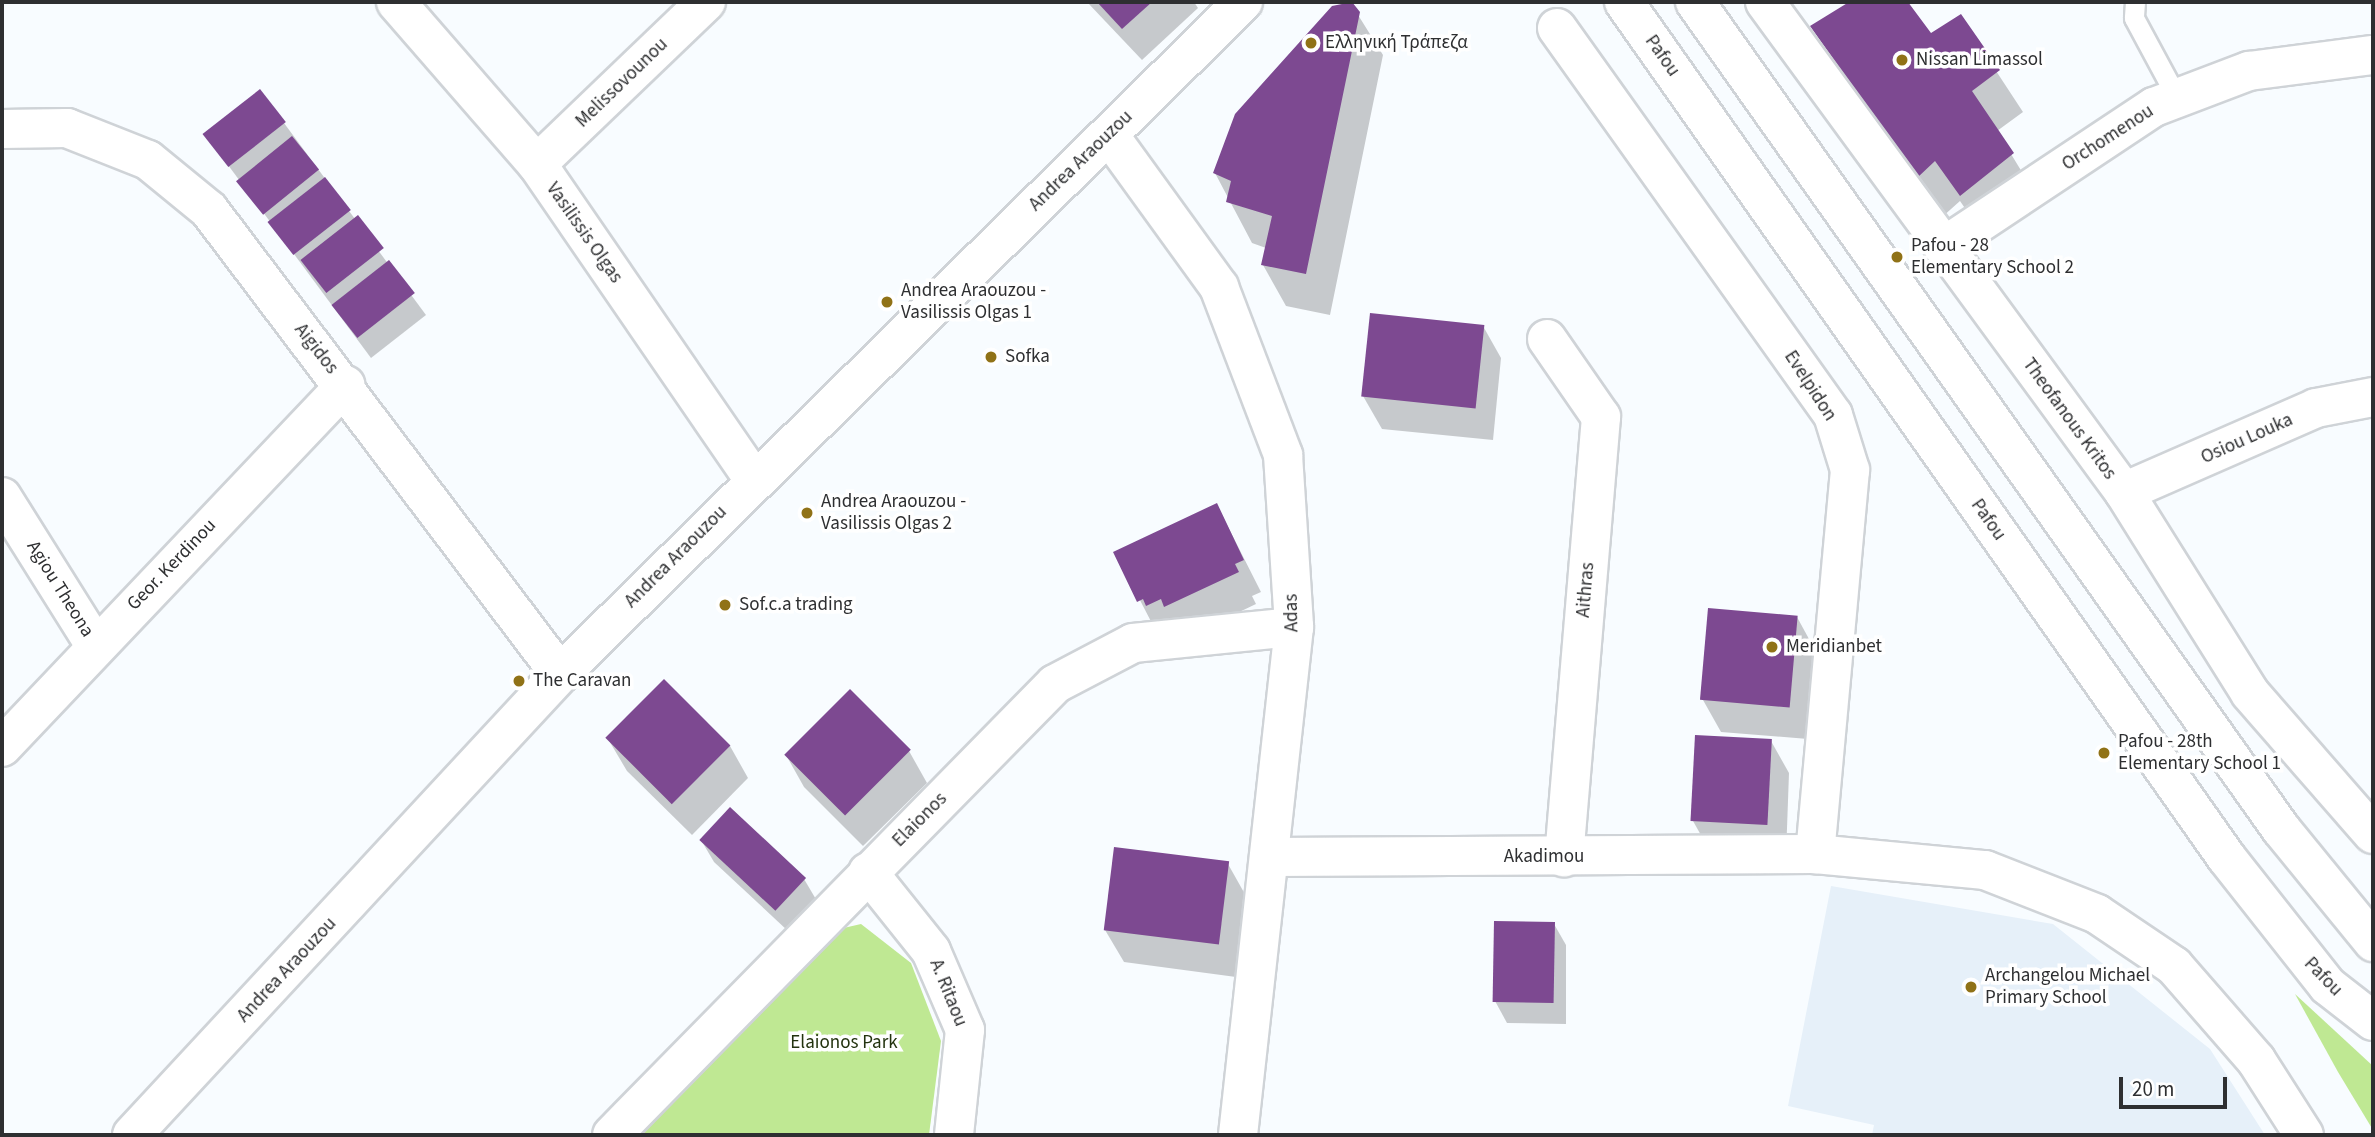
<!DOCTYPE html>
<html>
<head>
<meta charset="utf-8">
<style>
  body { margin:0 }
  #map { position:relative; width:2375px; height:1137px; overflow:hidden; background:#f8fcff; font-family:"Source Sans 3",sans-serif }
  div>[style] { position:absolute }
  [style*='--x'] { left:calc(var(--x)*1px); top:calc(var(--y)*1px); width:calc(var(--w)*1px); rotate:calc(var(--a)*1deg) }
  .built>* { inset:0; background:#e6f0f9 }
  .green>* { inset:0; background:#bfe893 }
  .shadow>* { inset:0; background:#0003 }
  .building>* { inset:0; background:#7d4991; transform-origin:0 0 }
  .roads { filter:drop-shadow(2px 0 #cfd3d7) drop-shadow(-2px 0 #cfd3d7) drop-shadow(0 2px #cfd3d7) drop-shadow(0 -2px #cfd3d7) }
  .lane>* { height:19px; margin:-9.5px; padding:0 9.5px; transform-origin:9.5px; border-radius:9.5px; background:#fff }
  .street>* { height:38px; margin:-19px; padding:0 19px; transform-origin:19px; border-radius:19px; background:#fff }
  .secondary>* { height:38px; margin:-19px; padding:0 19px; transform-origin:19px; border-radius:19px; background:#fff }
  .primary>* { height:38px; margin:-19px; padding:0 19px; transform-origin:19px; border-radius:19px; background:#fff }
  .dots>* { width:19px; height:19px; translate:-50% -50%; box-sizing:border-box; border:4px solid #fff; border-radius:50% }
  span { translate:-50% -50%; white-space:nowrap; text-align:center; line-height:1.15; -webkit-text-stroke:7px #fff; paint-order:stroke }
  .poi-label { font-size:19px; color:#2e2f31 }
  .left { translate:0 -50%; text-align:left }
  .street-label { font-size:19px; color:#2e2f31 }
  .park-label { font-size:19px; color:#23330f }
  .frame { position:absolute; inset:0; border:4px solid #2e2f31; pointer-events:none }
  .scale { position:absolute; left:2119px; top:1077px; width:108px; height:32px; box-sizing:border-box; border:4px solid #2e2f31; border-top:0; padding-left:9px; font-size:21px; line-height:24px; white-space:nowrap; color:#2e2f31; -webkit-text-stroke:5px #fff; paint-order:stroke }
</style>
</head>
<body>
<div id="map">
  <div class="built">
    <i style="clip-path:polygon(1831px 886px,2053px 924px,2210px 1049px,2265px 1135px,1872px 1135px,1874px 1125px,1788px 1106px)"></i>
  </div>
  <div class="green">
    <i style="clip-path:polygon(861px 924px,911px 963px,941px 1041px,929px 1135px,627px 1135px,822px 933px)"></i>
    <i style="clip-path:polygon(2295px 994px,2373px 1066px,2373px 1130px,2338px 1072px)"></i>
  </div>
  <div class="shadow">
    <i style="clip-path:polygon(1087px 2px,1194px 2px,1198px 8px,1142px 60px)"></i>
    <i style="clip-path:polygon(1350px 2px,1383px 55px,1330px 315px,1286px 306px,1263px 265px,1266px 248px,1252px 243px,1215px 173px,1333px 7px)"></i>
    <i style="clip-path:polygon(1852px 2px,1906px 2px,1931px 35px,1960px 16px,2023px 112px,1997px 131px,2036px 195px,1984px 236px,1960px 201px,1941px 218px,1813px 27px)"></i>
    <i style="clip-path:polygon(284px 123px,426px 315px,371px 358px,205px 134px)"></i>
    <i style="clip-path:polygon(1483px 326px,1501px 358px,1493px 440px,1382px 429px,1363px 396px)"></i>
    <i style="clip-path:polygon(1217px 505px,1261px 592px,1252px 596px,1256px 604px,1185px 638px,1157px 633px,1115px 552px)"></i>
    <i style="clip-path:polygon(1797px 617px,1815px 650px,1808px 739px,1721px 732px,1703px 700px)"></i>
    <i style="clip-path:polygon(608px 739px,730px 746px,748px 778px,692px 835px,627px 771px)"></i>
    <i style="clip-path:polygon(1771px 741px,1789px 773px,1786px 856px,1711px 853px,1693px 821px)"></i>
    <i style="clip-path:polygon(909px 751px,927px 783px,863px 846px,804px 787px,786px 755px)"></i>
    <i style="clip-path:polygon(701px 840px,804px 879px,817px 901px,788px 931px,714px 862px)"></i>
    <i style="clip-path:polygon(1228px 864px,1246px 896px,1236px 977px,1124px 962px,1105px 930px)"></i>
    <i style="clip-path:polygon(1554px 924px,1566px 945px,1566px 1024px,1507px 1023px,1495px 1001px)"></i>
  </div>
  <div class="building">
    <i style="clip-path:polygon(1097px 2px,1152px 2px,1122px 29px)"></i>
    <i style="clip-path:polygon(1352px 2px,1360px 12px,1306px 274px,1261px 265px,1272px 216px,1226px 202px,1231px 181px,1213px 173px,1235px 114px,1332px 6px)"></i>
    <i style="clip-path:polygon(1849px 2px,1908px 2px,1931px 33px,1961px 14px,2000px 70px,1972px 91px,2014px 153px,1960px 196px,1935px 161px,1917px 178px,1810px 26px)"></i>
    <i style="left:260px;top:89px;width:42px;height:73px;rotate:52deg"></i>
    <i style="left:292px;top:136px;width:43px;height:72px;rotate:51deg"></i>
    <i style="left:325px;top:177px;width:42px;height:73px;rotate:52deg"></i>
    <i style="left:358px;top:215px;width:42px;height:73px;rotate:52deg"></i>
    <i style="left:389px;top:260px;width:42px;height:73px;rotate:52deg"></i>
    <i style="left:1370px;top:313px;width:115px;height:84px;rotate:6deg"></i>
    <i style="clip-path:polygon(1217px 503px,1244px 560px,1235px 564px,1239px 572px,1164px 607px,1161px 599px,1146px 606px,1143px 599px,1137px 602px,1113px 552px)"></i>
    <i style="left:1708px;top:608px;width:90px;height:92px;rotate:5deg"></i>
    <i style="left:664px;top:679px;width:94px;height:83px;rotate:45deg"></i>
    <i style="left:850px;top:689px;width:86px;height:93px;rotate:45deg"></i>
    <i style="left:1695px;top:735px;width:77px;height:86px;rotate:3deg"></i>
    <i style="left:730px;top:807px;width:104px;height:45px;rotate:43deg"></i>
    <i style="left:1114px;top:847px;width:116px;height:84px;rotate:7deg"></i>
    <i style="left:1494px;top:921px;width:61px;height:81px;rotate:1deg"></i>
  </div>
  <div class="roads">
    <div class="lane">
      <i style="--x:2135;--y:2;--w:16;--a:94"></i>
      <i style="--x:2134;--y:18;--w:91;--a:61.7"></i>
    </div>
    <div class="street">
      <i style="--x:396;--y:2;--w:215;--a:49"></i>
      <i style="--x:537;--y:164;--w:381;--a:55.5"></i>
      <i style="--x:1765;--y:2;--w:607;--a:53.77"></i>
      <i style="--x:2124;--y:492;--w:237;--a:57.9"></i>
      <i style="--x:2250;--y:693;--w:187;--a:48.9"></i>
      <i style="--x:1557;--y:28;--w:475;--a:54.5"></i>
      <i style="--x:1833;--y:415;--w:58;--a:72.8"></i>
      <i style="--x:1850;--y:470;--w:386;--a:95.2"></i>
      <i style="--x:2;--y:129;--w:65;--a:-0.9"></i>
      <i style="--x:67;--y:128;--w:87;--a:21.6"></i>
      <i style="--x:148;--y:160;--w:79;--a:39.3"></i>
      <i style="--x:209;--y:210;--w:582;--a:52.89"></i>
      <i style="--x:537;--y:164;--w:234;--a:-43.8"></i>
      <i style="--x:1943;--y:247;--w:253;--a:-33.6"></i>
      <i style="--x:2154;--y:107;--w:102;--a:-20.8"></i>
      <i style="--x:2249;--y:71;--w:125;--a:-7.4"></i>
      <i style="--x:1547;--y:339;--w:95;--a:55.3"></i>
      <i style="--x:1601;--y:417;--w:442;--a:94.8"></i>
      <i style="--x:2124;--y:492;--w:210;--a:-23.6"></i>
      <i style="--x:2316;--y:408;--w:58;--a:-10.9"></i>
      <i style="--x:2;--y:497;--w:175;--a:57.9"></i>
      <i style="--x:2;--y:747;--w:499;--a:-46.5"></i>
      <i style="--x:1272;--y:857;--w:543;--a:-0.32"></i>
      <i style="--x:1815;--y:854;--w:171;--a:5.4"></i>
      <i style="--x:1985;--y:870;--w:120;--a:21.4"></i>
      <i style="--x:2097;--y:914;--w:93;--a:34"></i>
      <i style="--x:2174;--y:966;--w:125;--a:48.9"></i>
      <i style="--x:2256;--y:1060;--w:89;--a:57.4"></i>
      <i style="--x:868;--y:872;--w:101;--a:51.4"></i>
      <i style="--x:931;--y:951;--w:86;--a:66.7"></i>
      <i style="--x:965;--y:1030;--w:106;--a:96"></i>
      <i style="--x:612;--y:1135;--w:632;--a:-45.51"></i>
      <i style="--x:1055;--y:684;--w:88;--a:-27.7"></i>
      <i style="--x:1133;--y:643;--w:162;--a:-5.7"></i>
    </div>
    <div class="secondary">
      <i style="--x:1109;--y:135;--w:188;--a:54.1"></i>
      <i style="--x:1219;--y:287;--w:180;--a:69.1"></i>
      <i style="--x:1283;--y:455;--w:172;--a:86.3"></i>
      <i style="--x:1294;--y:627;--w:511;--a:96.29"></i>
      <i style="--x:132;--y:1135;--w:629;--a:-47.13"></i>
      <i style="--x:560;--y:674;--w:958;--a:-44.53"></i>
    </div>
    <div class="primary">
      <i style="--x:1624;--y:2;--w:1046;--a:54.85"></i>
      <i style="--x:2226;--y:857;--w:164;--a:51.7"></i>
      <i style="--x:2328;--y:986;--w:57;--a:37.9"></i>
      <i style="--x:1695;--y:2;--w:1014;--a:54.68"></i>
      <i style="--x:2281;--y:829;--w:146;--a:50.8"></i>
    </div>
  </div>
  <div class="dots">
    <i style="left:1311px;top:43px;background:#907217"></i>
    <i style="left:1902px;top:60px;background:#907217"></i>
    <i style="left:1897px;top:257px;background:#907217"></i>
    <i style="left:887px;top:302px;background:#907217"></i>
    <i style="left:991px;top:357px;background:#907217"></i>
    <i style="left:807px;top:513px;background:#907217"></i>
    <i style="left:725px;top:605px;background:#907217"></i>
    <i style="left:1772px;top:647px;background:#907217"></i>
    <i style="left:519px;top:681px;background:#907217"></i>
    <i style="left:2104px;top:753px;background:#907217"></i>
    <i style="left:1971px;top:987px;background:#907217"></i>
  </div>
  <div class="poi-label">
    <span class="left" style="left:1325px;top:43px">Ελληνική Τράπεζα</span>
    <span class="left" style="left:1916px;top:60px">Nissan Limassol</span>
    <span class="left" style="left:1911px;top:257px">Pafou - 28<br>Elementary School 2</span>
    <span class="left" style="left:901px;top:302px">Andrea Araouzou -<br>Vasilissis Olgas 1</span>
    <span class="left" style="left:1005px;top:357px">Sofka</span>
    <span class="left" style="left:821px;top:513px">Andrea Araouzou -<br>Vasilissis Olgas 2</span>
    <span class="left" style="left:739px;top:605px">Sof.c.a trading</span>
    <span class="left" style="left:1786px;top:647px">Meridianbet</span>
    <span class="left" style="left:533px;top:681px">The Caravan</span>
    <span class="left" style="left:2118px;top:753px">Pafou - 28th<br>Elementary School 1</span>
    <span class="left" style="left:1985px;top:987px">Archangelou Michael<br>Primary School</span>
  </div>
  <div class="street-label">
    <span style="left:1662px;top:56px;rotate:55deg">Pafou</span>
    <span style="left:622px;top:83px;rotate:-44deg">Melissovounou</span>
    <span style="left:2108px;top:138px;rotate:-33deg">Orchomenou</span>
    <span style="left:1081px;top:161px;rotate:-44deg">Andrea Araouzou</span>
    <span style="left:584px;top:233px;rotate:55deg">Vasilissis Olgas</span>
    <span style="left:316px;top:349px;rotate:52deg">Aigidos</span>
    <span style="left:1810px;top:386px;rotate:57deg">Evelpidon</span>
    <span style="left:2069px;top:419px;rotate:54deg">Theofanous Kritos</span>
    <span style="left:2247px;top:439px;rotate:-24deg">Osiou Louka</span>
    <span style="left:1988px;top:520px;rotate:55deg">Pafou</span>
    <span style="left:676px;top:557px;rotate:-45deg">Andrea Araouzou</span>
    <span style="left:172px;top:565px;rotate:-46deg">Geor. Kerdinou</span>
    <span style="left:60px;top:589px;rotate:58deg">Agiou Theona</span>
    <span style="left:1586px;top:590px;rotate:-85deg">Aithras</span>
    <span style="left:1292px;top:613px;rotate:-91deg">Adas</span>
    <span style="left:920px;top:820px;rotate:-45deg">Elaionos</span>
    <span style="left:1544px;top:857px">Akadimou</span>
    <span style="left:287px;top:970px;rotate:-47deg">Andrea Araouzou</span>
    <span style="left:2323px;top:977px;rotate:46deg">Pafou</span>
    <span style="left:948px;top:993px;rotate:68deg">A. Ritaou</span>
  </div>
  <div class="park-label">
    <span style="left:844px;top:1043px">Elaionos Park</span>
  </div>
  <div class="frame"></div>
  <div class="scale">20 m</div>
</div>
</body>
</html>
